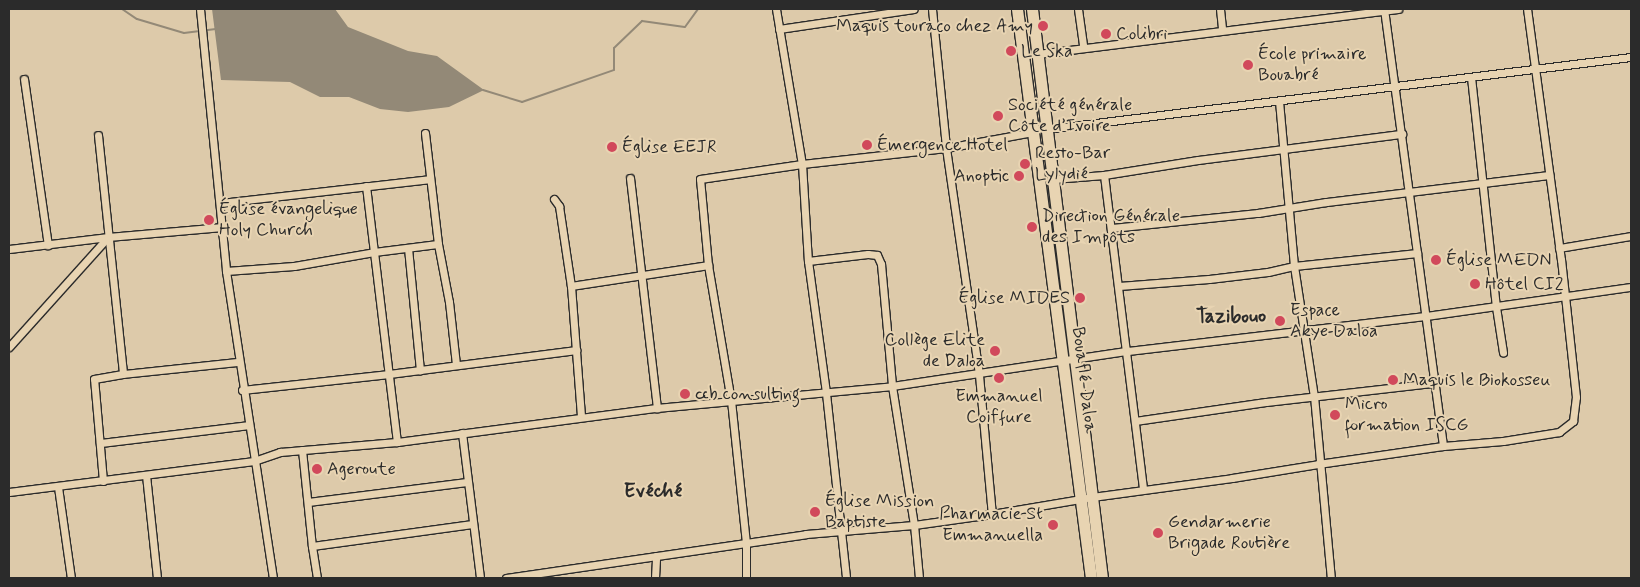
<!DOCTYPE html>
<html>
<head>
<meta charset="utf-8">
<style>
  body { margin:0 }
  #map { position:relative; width:1640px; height:587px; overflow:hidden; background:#ddcaaa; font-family:Mynerve,sans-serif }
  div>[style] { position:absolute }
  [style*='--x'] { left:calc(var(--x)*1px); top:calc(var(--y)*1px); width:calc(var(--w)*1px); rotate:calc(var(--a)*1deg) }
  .water>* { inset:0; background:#938977 }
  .stream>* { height:2px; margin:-1px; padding:0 1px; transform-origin:1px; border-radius:1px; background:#938977 }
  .roads { filter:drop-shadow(1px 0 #2b2b2b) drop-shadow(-1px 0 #2b2b2b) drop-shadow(0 1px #2b2b2b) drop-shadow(0 -1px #2b2b2b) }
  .minor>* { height:7px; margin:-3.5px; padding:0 3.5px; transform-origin:3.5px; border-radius:3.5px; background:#e8d4b2 }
  .trunk>* { height:11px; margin:-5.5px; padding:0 5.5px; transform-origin:5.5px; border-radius:5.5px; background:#e8d4b2 }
  .dots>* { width:14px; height:14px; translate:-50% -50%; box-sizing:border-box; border:2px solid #e8d4b2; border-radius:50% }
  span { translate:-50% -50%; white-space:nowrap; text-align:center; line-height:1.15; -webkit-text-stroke:4px #e8d4b2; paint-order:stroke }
  .poi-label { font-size:18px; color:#2b2b2b }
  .right { translate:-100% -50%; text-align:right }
  .left { translate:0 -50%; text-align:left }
  .street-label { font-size:18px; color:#2b2b2b }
  .quarter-label { font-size:20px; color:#2b2b2b; font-weight:700 }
  .frame { position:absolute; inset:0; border:10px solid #2b2b2b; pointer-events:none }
</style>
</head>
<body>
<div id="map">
  <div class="water">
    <i style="clip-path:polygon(212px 9px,335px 9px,348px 27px,408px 51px,437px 56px,484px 90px,449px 107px,408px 112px,380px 109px,349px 97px,320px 97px,290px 82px,221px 80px)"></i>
  </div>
  <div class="stream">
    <i style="--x:122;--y:9;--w:18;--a:34"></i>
    <i style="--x:137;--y:19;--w:49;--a:16.6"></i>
    <i style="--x:184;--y:33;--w:32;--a:-7"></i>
    <i style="--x:483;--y:90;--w:41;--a:17.1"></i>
    <i style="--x:522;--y:102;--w:97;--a:-19.2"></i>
    <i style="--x:614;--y:70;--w:22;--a:-90"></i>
    <i style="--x:614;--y:48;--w:39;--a:-44"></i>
    <i style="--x:642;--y:21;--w:43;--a:7.9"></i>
    <i style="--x:685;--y:27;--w:22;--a:-54"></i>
  </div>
  <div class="roads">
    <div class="minor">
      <i style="--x:200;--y:9;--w:263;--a:84.3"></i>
      <i style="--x:226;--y:271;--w:311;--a:81.3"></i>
      <i style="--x:776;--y:9;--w:157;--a:80.5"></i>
      <i style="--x:802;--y:164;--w:97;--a:86.5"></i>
      <i style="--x:808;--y:261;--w:133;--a:82.2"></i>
      <i style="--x:826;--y:393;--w:186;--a:83.8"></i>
      <i style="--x:932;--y:9;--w:140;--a:84.2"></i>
      <i style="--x:946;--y:148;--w:229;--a:81.7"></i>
      <i style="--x:979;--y:375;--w:140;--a:84.7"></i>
      <i style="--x:1078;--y:9;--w:37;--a:82"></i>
      <i style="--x:1220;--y:9;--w:20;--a:84"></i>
      <i style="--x:1384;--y:9;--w:441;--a:82.3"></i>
      <i style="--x:779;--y:29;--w:136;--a:-8.4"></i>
      <i style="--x:1037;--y:54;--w:364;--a:-7.1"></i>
      <i style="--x:1471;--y:77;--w:231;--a:83.8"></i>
      <i style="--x:1496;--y:307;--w:46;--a:81.2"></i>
      <i style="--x:24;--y:79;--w:168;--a:81.8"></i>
      <i style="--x:1279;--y:101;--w:166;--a:84.8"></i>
      <i style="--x:1294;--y:266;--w:132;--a:81.3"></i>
      <i style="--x:1314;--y:396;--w:183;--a:84.7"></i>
      <i style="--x:1047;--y:129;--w:588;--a:-7.03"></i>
      <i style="--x:425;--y:133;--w:112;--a:83.3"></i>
      <i style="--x:438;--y:244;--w:59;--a:79.3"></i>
      <i style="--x:449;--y:302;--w:62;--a:83.6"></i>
      <i style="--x:98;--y:135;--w:240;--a:84"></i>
      <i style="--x:1104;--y:175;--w:317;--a:82.9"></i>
      <i style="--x:630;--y:178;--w:232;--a:83.3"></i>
      <i style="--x:1053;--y:179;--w:51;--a:-4.5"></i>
      <i style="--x:1104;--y:175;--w:95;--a:-9.1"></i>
      <i style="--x:1198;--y:160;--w:206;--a:-7.3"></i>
      <i style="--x:366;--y:186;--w:258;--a:83.1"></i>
      <i style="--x:554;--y:199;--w:9;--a:54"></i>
      <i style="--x:559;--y:206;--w:81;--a:81.5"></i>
      <i style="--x:571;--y:286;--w:131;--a:85.6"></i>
      <i style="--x:220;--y:203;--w:211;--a:-6.5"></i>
      <i style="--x:1112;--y:228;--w:147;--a:-5.9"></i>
      <i style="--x:1258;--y:213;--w:69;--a:-9.2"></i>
      <i style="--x:1326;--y:202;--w:225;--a:-6.9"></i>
      <i style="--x:408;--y:248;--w:123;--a:84.4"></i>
      <i style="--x:1559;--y:248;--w:73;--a:-9.5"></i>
      <i style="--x:9;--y:249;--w:100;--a:-6.9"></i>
      <i style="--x:108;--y:237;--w:115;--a:-5"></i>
      <i style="--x:808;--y:261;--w:60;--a:-6.7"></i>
      <i style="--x:868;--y:254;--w:9;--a:6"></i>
      <i style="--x:877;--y:255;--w:10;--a:66"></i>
      <i style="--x:881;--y:264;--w:122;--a:84.8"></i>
      <i style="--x:892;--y:386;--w:141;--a:81"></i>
      <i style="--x:914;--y:525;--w:53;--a:84.6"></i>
      <i style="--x:226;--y:271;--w:68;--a:-4.2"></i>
      <i style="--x:294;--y:266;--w:81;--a:-9.9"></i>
      <i style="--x:374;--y:252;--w:64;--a:-7.1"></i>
      <i style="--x:571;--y:286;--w:139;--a:-8.7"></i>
      <i style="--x:1119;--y:286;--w:90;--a:-4.4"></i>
      <i style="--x:1209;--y:279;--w:59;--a:-6.8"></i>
      <i style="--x:1268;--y:272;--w:27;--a:-13"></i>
      <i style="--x:1294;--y:266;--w:124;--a:-6"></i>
      <i style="--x:9;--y:347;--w:148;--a:-48"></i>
      <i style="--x:242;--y:390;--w:148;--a:-6.2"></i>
      <i style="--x:389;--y:374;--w:189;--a:-7.3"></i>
      <i style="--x:1135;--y:421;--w:132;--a:-8.3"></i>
      <i style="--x:1266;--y:402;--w:169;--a:-6.5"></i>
      <i style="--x:462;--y:433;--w:146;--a:82.9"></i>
      <i style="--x:100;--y:443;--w:149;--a:-6.9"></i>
      <i style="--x:302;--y:450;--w:97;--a:84.1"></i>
      <i style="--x:146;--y:475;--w:104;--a:83.9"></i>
      <i style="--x:103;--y:481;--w:102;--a:-95"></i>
      <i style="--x:94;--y:379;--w:29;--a:-10"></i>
      <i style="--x:123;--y:374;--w:116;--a:-6"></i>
      <i style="--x:58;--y:487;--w:92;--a:81.9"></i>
      <i style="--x:9;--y:492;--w:247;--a:-7.2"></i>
      <i style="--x:254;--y:461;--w:28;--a:-19"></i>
      <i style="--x:280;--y:452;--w:117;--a:-4.9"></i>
      <i style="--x:397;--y:442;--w:262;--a:-7.5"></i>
      <i style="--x:657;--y:408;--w:236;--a:-5.3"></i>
      <i style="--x:892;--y:386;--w:238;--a:-8.5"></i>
      <i style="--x:1127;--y:351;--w:301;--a:-6.7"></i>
      <i style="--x:1426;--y:316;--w:207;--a:-8.1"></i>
      <i style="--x:308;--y:502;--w:160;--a:-7.2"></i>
      <i style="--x:317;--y:578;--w:32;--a:-99"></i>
      <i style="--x:312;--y:546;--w:162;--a:-7.8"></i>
      <i style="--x:506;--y:578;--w:303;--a:-8.3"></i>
      <i style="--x:806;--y:534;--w:108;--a:-4.8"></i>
      <i style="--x:914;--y:525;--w:79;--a:-8"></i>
      <i style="--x:992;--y:514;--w:101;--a:-9.6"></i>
      <i style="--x:1092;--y:497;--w:141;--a:-7.7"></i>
      <i style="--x:1232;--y:478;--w:87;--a:-9.2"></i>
      <i style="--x:1318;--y:464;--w:126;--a:-8.2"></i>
      <i style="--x:1443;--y:446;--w:60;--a:-4.8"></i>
      <i style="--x:1503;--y:441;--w:57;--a:-9.1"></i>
      <i style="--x:1559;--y:432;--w:18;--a:-38"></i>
      <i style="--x:1573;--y:421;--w:24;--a:-83"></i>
      <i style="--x:1576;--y:397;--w:138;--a:-96.2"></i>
      <i style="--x:1561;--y:260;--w:253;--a:-97.7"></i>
      <i style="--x:655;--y:578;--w:22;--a:-87"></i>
      <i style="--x:746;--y:578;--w:35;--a:-90"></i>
      <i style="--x:746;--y:543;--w:143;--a:-96"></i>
      <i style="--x:731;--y:401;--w:138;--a:-99.6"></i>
      <i style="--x:708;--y:265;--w:86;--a:-95.3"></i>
      <i style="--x:700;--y:179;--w:103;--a:-8.4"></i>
      <i style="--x:802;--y:164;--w:145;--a:-6.3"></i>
      <i style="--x:946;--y:148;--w:88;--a:-10.4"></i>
    </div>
    <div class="trunk">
      <i style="--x:1017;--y:9;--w:574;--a:82.59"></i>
      <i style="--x:1032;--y:9;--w:573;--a:82.99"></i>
    </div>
  </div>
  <div class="dots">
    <i style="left:1043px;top:26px;background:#d1495b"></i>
    <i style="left:1106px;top:34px;background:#d1495b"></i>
    <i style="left:1011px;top:51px;background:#d1495b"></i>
    <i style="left:1248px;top:65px;background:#d1495b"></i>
    <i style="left:998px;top:116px;background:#d1495b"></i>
    <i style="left:867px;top:145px;background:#d1495b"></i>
    <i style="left:612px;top:147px;background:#d1495b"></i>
    <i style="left:1025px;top:164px;background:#d1495b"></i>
    <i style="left:1019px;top:176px;background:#d1495b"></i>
    <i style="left:209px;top:220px;background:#d1495b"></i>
    <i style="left:1032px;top:227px;background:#d1495b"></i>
    <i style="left:1436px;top:260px;background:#d1495b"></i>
    <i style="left:1475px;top:284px;background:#d1495b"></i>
    <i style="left:1080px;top:298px;background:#d1495b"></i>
    <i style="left:1280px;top:321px;background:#d1495b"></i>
    <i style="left:995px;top:351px;background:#d1495b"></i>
    <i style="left:999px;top:378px;background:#d1495b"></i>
    <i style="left:1393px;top:380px;background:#d1495b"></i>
    <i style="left:685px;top:394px;background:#d1495b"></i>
    <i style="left:1335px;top:415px;background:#d1495b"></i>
    <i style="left:317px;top:469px;background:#d1495b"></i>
    <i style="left:815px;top:512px;background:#d1495b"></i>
    <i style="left:1053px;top:525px;background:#d1495b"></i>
    <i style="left:1158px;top:533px;background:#d1495b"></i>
  </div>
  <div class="poi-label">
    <span class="right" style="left:1033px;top:26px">Maquis touraco chez Amy</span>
    <span class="left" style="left:1116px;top:34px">Colibri</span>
    <span class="left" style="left:1021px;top:51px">Le Ska</span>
    <span class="left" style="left:1258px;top:65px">École primaire<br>Bouabré</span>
    <span class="left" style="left:1008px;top:116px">Société générale<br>Côte d’Ivoire</span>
    <span class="left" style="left:877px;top:145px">Émergence Hotel</span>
    <span class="left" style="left:622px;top:147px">Église EEJR</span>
    <span class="left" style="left:1035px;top:164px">Resto-Bar<br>Lylydié</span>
    <span class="right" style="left:1009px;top:176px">Anoptic</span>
    <span class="left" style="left:219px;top:220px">Église évangelique<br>Holy Church</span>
    <span class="left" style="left:1042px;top:227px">Direction Générale<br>des Impôts</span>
    <span class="left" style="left:1446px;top:260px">Église MEDN</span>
    <span class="left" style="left:1485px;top:284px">Hôtel CI2</span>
    <span class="right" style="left:1070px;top:298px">Église MIDES</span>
    <span class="left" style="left:1290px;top:321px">Espace<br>Akye Daloa</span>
    <span class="right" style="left:985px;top:351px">Collège Elite<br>de Daloa</span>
    <span class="left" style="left:1403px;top:380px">Maquis le Biokosseu</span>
    <span class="left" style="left:695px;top:394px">ccb consulting</span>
    <span style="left:999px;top:407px">Emmanuel<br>Coiffure</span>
    <span class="left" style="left:1345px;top:415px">Micro<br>formation ISCG</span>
    <span class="left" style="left:327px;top:469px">Ageroute</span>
    <span class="left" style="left:825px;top:512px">Église Mission<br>Baptiste</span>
    <span class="right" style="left:1043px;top:525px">Pharmacie St<br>Emmanuella</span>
    <span class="left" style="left:1168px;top:533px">Gendarmerie<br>Brigade Routière</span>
  </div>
  <div class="street-label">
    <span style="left:1084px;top:380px;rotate:83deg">Bouaflé-Daloa</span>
  </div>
  <div class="quarter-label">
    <span style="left:1231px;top:316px">Tazibouo</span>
    <span style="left:653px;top:491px">Evéché</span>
  </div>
  <div class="frame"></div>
</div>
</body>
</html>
